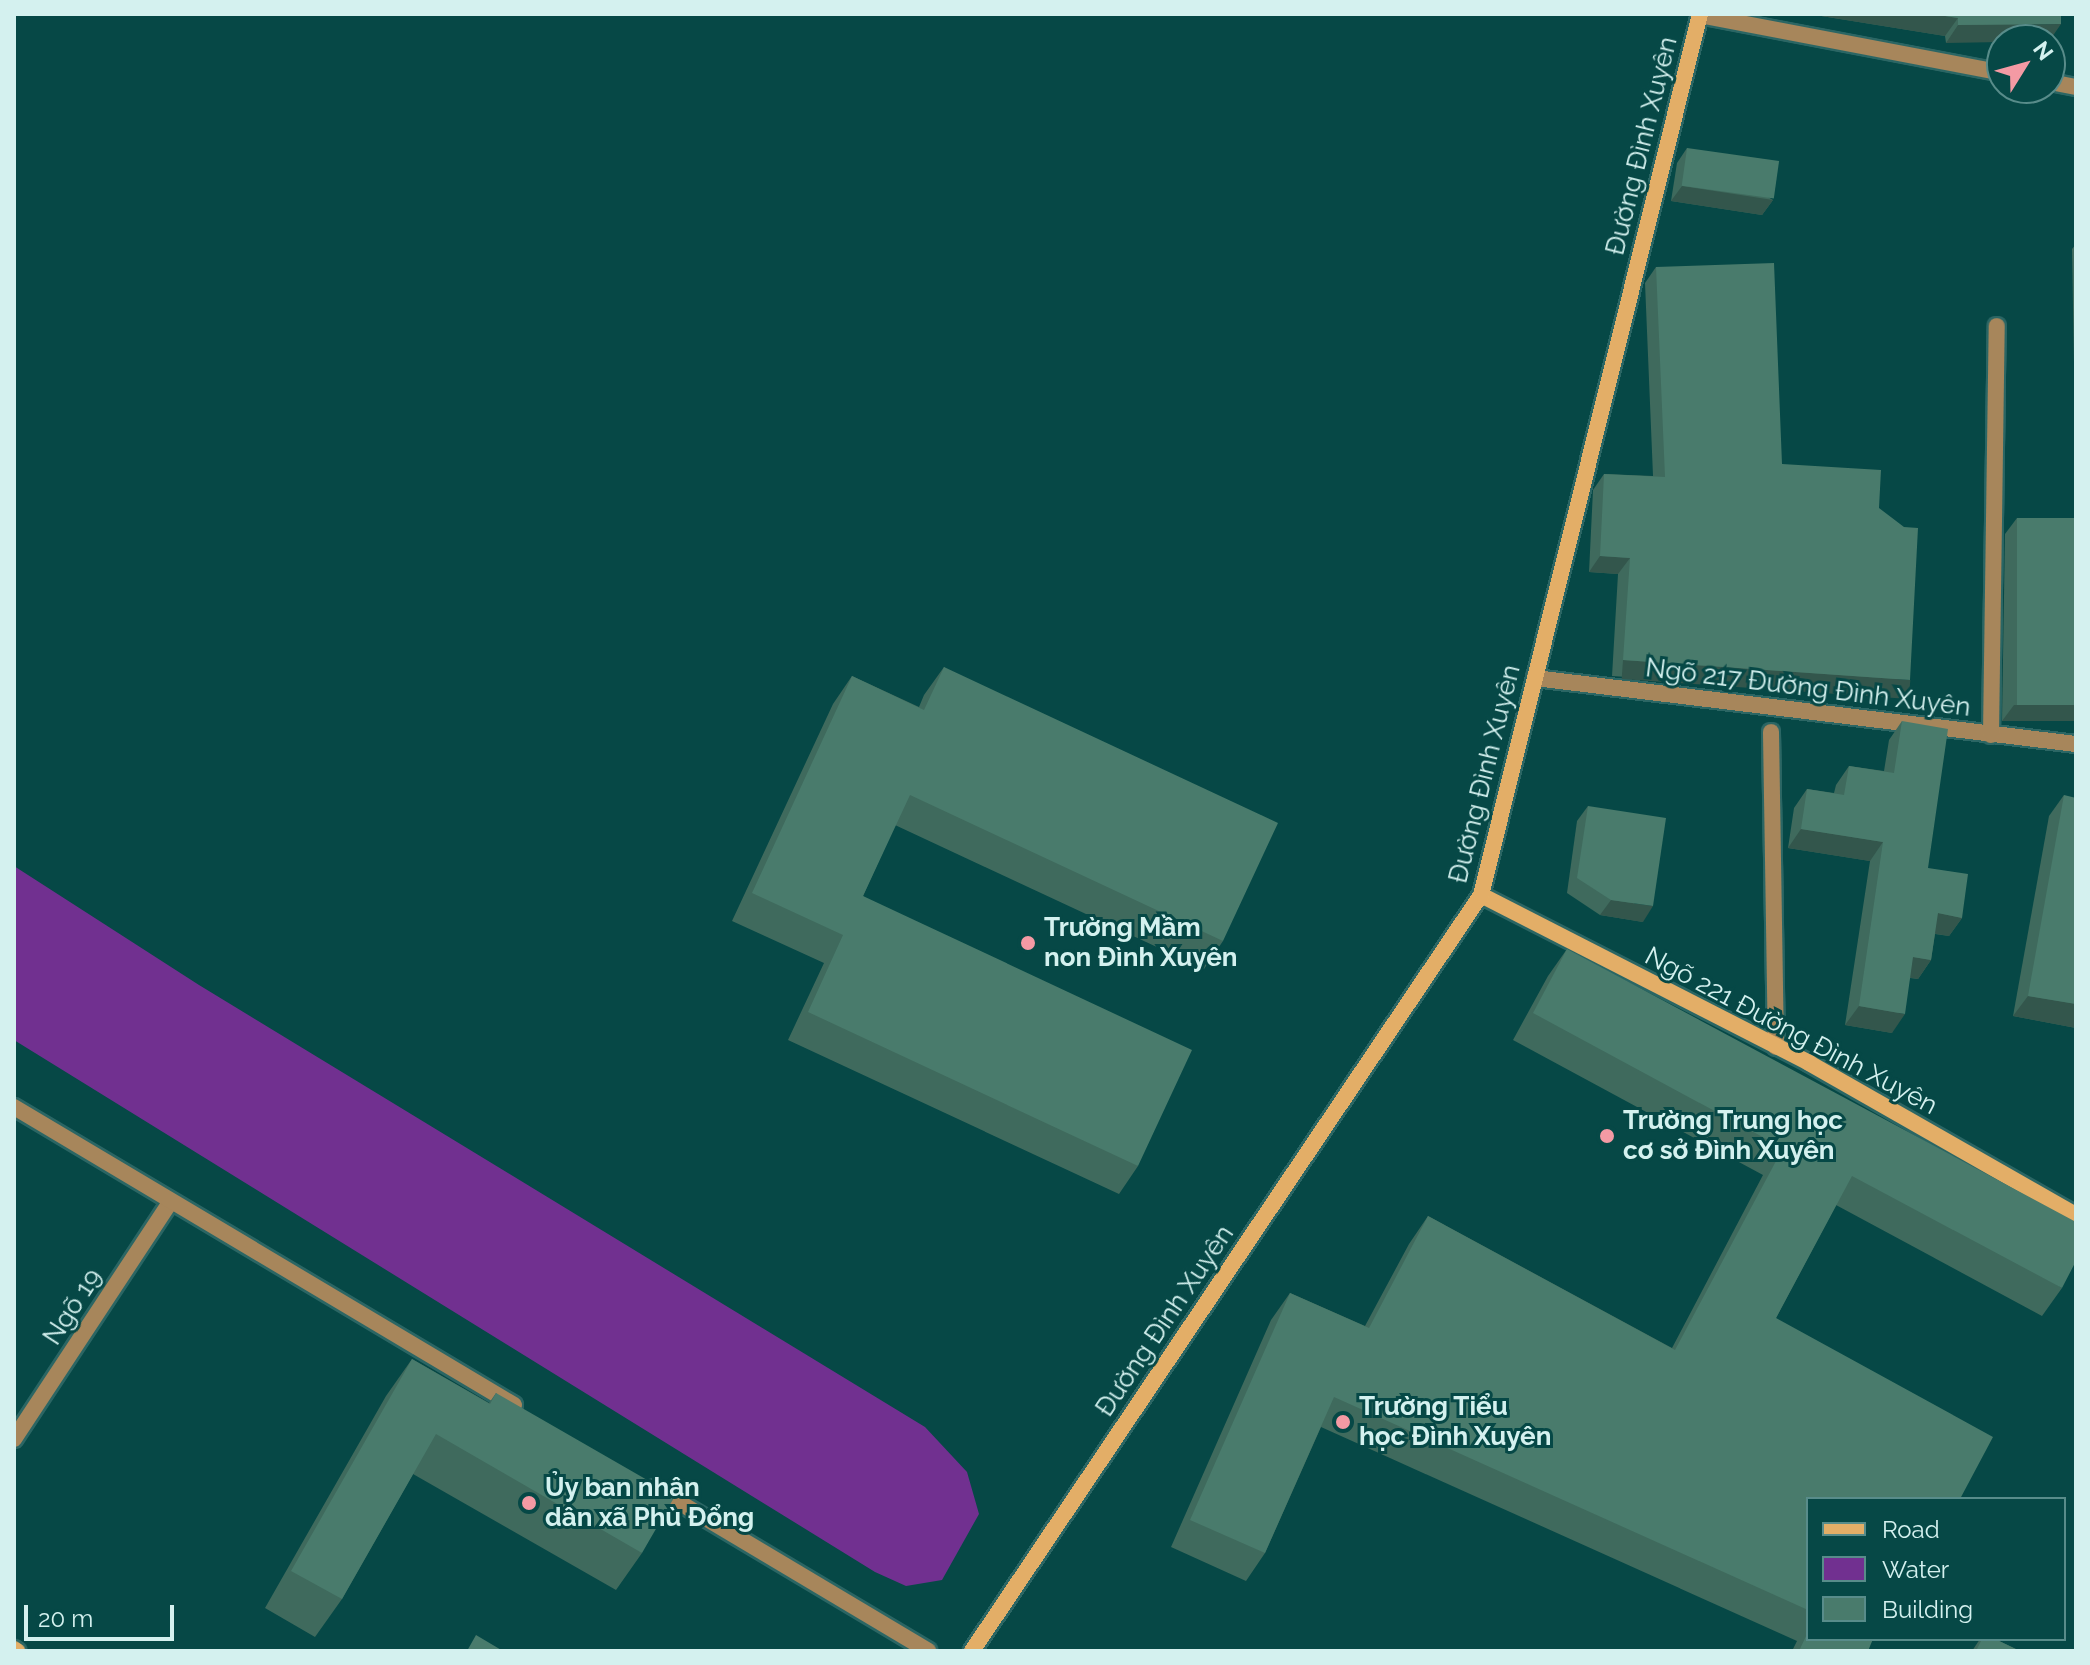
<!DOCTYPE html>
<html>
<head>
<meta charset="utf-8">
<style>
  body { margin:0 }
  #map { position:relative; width:2090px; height:1665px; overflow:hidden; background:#064846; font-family:Raleway,sans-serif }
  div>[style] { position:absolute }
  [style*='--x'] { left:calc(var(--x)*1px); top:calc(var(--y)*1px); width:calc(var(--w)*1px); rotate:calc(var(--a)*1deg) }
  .water>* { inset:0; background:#713090 }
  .roads { filter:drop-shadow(2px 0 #2b6664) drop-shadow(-2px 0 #2b6664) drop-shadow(0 2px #2b6664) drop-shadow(0 -2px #2b6664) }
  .lane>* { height:16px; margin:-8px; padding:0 8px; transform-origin:8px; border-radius:8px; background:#a7865b }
  .street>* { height:16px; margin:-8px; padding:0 8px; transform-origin:8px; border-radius:8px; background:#a7865b }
  .secondary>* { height:16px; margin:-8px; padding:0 8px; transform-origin:8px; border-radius:8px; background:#e3ae67 }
  .wall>* { inset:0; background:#3f6a5d }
  .shaded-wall>* { inset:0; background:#33564c; transform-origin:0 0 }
  .building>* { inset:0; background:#497b6c; transform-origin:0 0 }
  .dots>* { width:22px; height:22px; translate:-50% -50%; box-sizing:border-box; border:4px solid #064846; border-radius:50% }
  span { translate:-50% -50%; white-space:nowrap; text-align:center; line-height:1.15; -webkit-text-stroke:6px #064846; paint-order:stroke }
  .street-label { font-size:26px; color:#d4f1ef }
  .poi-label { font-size:26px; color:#d4f1ef; font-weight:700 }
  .left { translate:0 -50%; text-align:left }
  .frame { position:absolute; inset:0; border:16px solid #d4f1ef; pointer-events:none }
  .legend { position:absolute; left:1806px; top:1497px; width:260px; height:144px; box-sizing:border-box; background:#064846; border:2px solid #588c8a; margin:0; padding:10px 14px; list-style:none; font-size:24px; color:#d4f1ef }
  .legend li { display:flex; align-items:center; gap:16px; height:40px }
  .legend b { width:40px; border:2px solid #588c8a }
  .north { position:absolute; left:1986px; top:24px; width:80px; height:80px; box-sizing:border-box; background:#064846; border:2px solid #588c8a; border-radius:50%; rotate:53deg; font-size:22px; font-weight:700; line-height:32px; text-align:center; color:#d4f1ef }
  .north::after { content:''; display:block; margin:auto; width:28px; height:36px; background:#f49aa4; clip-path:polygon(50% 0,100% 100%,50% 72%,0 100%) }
  .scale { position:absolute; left:24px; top:1605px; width:150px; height:36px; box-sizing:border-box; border:4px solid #d4f1ef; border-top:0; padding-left:10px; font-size:24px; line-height:28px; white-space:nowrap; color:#d4f1ef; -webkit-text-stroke:6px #064846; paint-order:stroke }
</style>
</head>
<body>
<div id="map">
  <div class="water">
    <i style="clip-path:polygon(14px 866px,199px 985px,925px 1427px,967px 1472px,979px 1514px,942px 1580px,906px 1586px,875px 1572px,14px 1040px)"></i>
  </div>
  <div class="roads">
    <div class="lane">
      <i style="--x:1535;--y:678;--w:545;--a:6.96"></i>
      <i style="--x:1771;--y:732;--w:315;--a:89.1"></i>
      <i style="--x:1991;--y:735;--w:409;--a:-89.2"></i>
      <i style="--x:14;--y:1439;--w:285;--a:-56.6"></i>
    </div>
    <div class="street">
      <i style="--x:1699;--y:15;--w:309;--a:10.8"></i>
      <i style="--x:2050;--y:82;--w:26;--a:11"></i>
      <i style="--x:14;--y:1107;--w:582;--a:30.79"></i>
      <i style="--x:655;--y:1488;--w:318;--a:30.8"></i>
    </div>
    <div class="secondary">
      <i style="--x:1481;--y:895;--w:369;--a:27.1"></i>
      <i style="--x:1809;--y:1063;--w:307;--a:29.7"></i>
      <i style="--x:14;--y:1649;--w:4;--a:34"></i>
      <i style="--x:972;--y:1651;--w:911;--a:-56.05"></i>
      <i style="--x:1481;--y:895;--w:908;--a:-76.04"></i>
    </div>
  </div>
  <div class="wall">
    <i style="clip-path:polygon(1809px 14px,2061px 14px,1946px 43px,1945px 36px)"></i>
    <i style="clip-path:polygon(1687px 148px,1773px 200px,1762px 215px,1671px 201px,1677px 163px)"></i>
    <i style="clip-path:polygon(2076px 244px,2076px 420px,2075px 420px,2072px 249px)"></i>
    <i style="clip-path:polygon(1656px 267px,1782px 464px,1879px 508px,1899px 696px,1612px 676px,1618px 574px,1589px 572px,1593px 490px,1604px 474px,1653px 476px,1645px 283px)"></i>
    <i style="clip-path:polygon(2017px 518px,2076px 518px,2076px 721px,2002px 721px,2005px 534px)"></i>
    <i style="clip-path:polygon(944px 667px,1223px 941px,1204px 969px,895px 825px,863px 896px,1138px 1166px,1119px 1194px,788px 1040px,824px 963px,732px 921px,833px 704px,852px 676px,919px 707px,924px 695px)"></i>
    <i style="clip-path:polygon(1902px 721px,1928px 868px,1962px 918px,1949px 936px,1935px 934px,1931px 960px,1918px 979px,1910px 978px,1892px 1033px,1845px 1025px,1870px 861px,1788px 848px,1794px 808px,1807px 789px,1834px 793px,1836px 785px,1849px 766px,1884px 771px,1889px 740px)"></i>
    <i style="clip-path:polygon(2064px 795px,2076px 1028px,2013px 1016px,2049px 816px)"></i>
    <i style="clip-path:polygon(1588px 806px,1643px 922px,1600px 915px,1567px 893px,1577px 821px)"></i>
    <i style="clip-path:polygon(1567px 949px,2062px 1288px,2042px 1316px,1836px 1205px,1776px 1318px,1808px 1499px,1808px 1639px,1868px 1651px,1792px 1651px,1797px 1641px,1321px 1427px,1265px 1553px,1246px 1581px,1171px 1547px,1271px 1320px,1290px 1293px,1365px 1326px,1409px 1244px,1428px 1216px,1672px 1348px,1763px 1175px,1513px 1040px,1548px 976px)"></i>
    <i style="clip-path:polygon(412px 1359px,489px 1403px,496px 1393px,642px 1553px,616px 1590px,413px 1474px,342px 1599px,315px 1637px,265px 1608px,386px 1396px)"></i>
    <i style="clip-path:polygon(1980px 1639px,1995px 1639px,2020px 1651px,1972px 1651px)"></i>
  </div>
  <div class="shaded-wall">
    <i style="clip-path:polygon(1809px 14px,1932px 14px,1958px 18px,1945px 36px)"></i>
    <i style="clip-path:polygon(2061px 24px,2050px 40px,2002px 40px,2002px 42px,1946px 43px,1958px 25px)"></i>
    <i style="clip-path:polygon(1682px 186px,1773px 200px,1762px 215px,1671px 201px)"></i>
    <i style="clip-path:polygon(1600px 556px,1630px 558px,1618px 574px,1589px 572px)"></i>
    <i style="left:1623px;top:660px;width:288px;height:19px;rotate:4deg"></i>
    <i style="clip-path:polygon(2014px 705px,2076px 705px,2076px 721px,2002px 721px)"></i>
    <i style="clip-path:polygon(1801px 829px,1883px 842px,1870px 861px,1788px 848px)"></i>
    <i style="clip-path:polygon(1611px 900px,1653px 906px,1643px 922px,1600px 915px)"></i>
    <i style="clip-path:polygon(1938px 913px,1962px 918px,1949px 936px,1925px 932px)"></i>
    <i style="clip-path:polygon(1913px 957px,1931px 960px,1918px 979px,1900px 976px)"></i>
    <i style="clip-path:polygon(2028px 996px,2076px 1004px,2076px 1028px,2013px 1016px)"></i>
    <i style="clip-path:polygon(1859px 1006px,1905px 1014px,1892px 1033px,1845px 1025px)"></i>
  </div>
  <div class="building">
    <i style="clip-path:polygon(1932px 14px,2061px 14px,2061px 24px,1958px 25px,1958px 18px)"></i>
    <i style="left:1687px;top:148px;width:93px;height:38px;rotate:8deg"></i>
    <i style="clip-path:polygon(1774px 263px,1782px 464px,1881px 470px,1879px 508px,1904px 527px,1918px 528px,1910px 680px,1623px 660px,1630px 558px,1600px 556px,1604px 474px,1665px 477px,1656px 267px)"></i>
    <i style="left:2017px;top:518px;width:59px;height:187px"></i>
    <i style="clip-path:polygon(944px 667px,1278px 823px,1223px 941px,910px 795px,863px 896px,1192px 1050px,1138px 1166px,808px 1012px,843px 935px,752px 893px,852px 676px,924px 710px)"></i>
    <i style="clip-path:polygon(1902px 721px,1948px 729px,1928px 868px,1968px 874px,1962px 918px,1938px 913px,1931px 960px,1913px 957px,1905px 1014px,1859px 1006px,1883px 842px,1801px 829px,1807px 789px,1844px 795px,1849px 766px,1894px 773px)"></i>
    <i style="clip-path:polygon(2064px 795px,2076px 798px,2076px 1004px,2028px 996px)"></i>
    <i style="clip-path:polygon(1588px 806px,1666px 818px,1653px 906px,1611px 900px,1577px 878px)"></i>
    <i style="clip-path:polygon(1567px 949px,2076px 1222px,2076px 1261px,2062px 1288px,1852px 1176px,1776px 1318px,1993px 1437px,1960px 1499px,1808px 1499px,1808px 1610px,1334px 1397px,1265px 1553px,1190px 1520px,1290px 1293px,1369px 1328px,1428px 1216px,1675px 1350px,1783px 1148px,1533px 1013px)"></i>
    <i style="clip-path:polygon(412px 1359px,490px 1404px,496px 1393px,675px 1496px,642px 1553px,436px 1434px,342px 1599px,291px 1571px)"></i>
    <i style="clip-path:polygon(1808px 1632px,1808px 1639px,1873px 1639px,1868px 1651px,1799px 1651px)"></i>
    <i style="clip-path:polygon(476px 1635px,503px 1651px,467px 1651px)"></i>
    <i style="clip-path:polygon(1982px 1639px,1995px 1639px,2020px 1651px,1976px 1651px)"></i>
  </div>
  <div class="dots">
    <i style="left:1028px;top:943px;background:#f49aa4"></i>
    <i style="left:1607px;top:1136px;background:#f49aa4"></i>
    <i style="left:1343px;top:1422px;background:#f49aa4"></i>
    <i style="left:529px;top:1503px;background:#f49aa4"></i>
  </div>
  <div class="street-label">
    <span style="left:1642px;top:146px;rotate:-76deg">Đường Đình Xuyên</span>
    <span style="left:1808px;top:688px;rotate:7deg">Ngõ 217 Đường Đình Xuyên</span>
    <span style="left:1485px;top:774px;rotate:-76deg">Đường Đình Xuyên</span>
    <span style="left:1791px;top:1031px;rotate:28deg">Ngõ 221 Đường Đình Xuyên</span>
    <span style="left:73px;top:1307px;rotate:-57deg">Ngõ 19</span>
    <span style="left:1165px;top:1321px;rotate:-56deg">Đường Đình Xuyên</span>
  </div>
  <div class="poi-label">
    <span class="left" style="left:1044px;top:943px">Trường Mầm<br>non Đình Xuyên</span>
    <span class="left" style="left:1623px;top:1136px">Trường Trung học<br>cơ sở Đình Xuyên</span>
    <span class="left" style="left:1359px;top:1422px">Trường Tiểu<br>học Đình Xuyên</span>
    <span class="left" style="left:545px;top:1503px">Ủy ban nhân<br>dân xã Phù Đổng</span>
  </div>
  <div class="frame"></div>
  <ul class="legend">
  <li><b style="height:10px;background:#e3ae67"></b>Road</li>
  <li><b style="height:22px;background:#713090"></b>Water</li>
  <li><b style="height:22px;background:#497b6c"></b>Building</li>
  </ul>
  <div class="north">N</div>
  <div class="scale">20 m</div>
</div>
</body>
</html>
